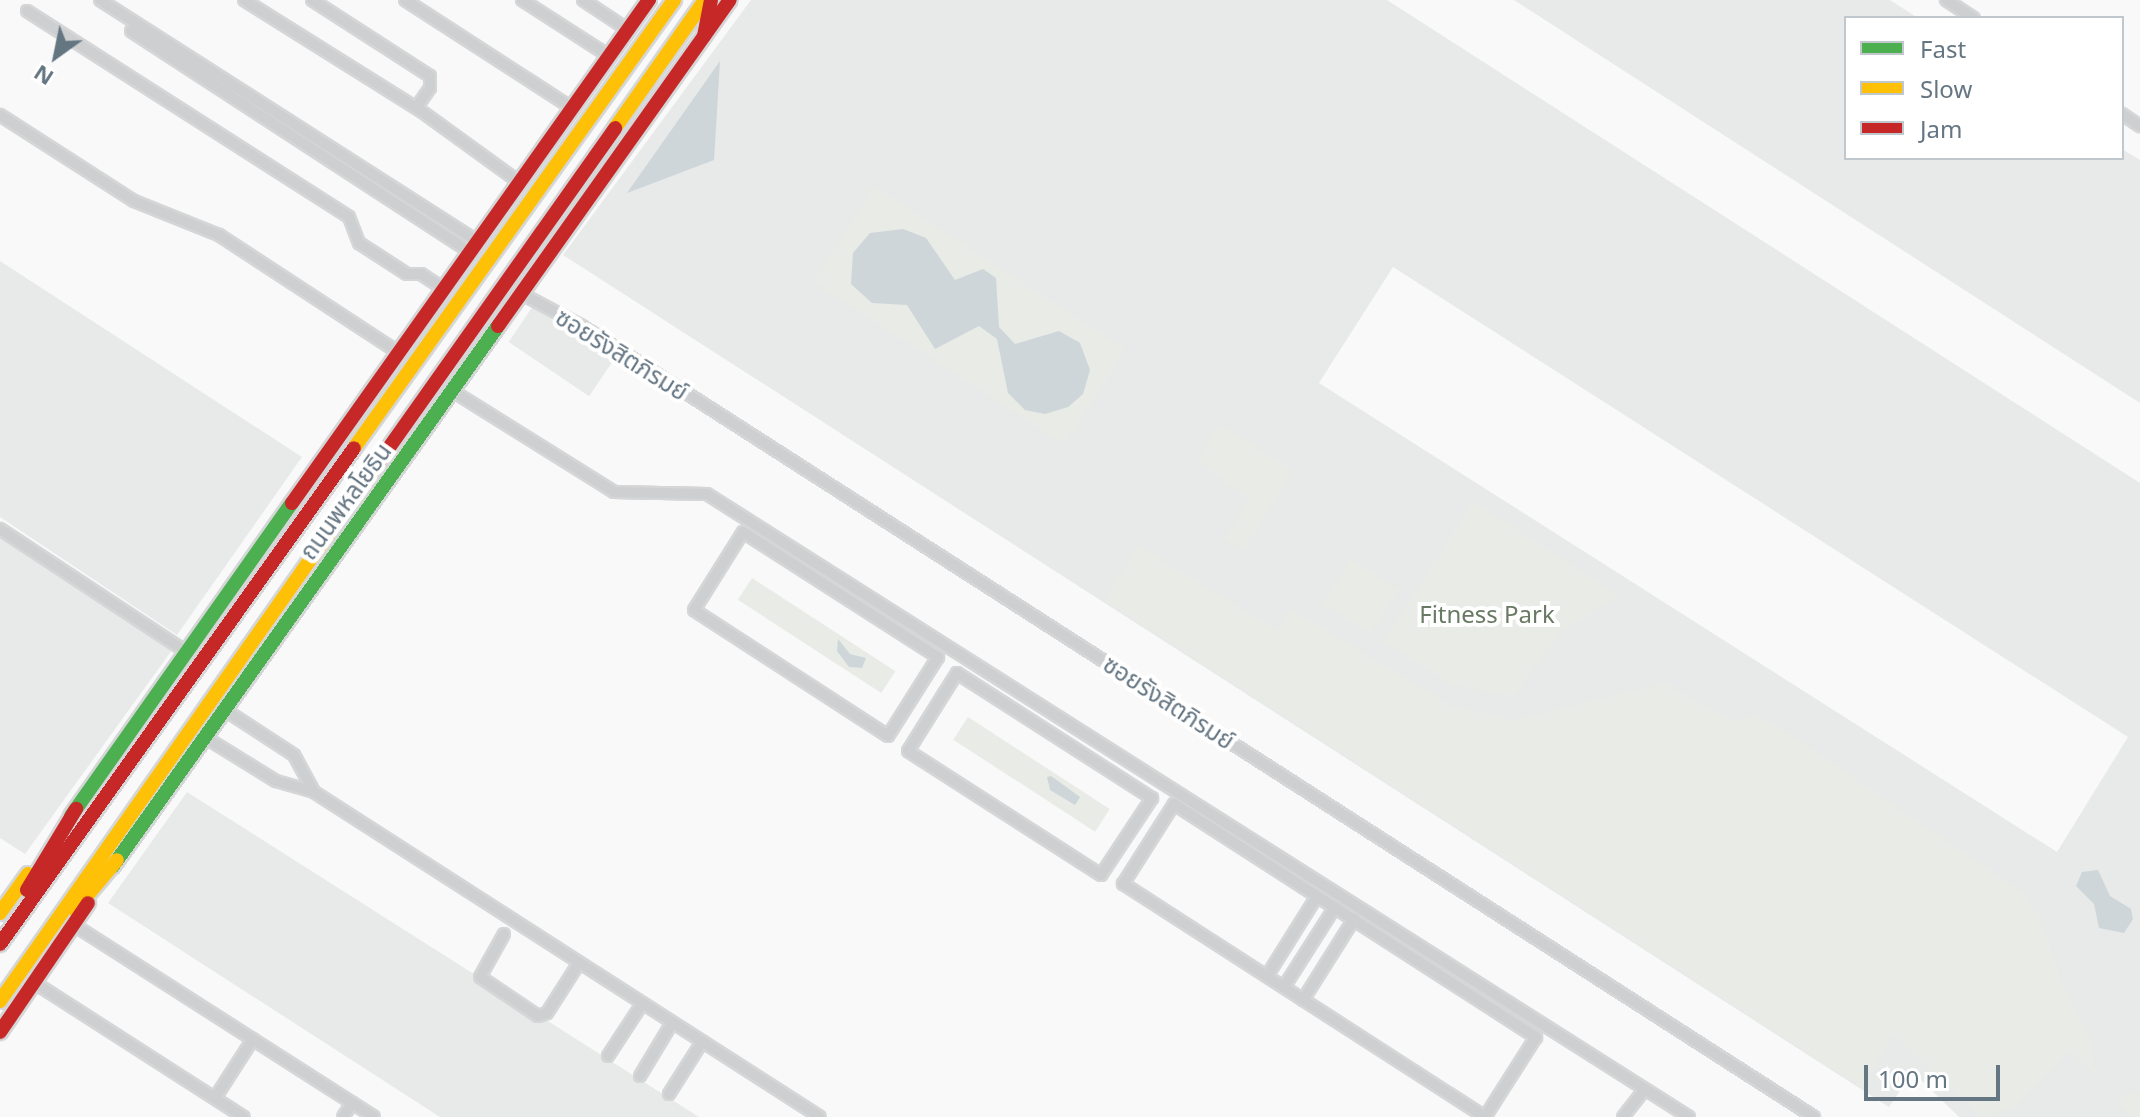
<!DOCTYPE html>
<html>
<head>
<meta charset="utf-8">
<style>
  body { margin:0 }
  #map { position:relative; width:2140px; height:1117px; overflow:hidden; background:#f9f9f9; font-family:"Noto Sans","Noto Sans Thai",sans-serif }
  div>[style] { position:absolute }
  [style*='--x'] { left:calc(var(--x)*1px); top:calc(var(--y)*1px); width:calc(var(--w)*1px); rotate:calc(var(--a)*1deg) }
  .built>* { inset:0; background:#e8e9e9; transform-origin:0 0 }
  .green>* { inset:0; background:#e8ebe6; transform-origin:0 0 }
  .water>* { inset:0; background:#ced6d9 }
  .roads { filter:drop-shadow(2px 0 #d5d6d7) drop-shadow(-2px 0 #d5d6d7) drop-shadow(0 2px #d5d6d7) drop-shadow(0 -2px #d5d6d7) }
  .street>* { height:10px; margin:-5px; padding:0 5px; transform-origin:5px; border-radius:5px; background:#cecfd0 }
  .fast>* { height:14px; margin:-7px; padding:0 7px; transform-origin:7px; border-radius:7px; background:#4caf50 }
  .slow>* { height:14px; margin:-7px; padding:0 7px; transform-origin:7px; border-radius:7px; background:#ffc107 }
  .jam>* { height:14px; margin:-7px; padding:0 7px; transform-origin:7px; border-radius:7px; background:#c62828 }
  span { translate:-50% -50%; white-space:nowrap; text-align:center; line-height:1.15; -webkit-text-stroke:8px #fff; paint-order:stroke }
  .street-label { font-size:24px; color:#657683 }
  .park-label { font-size:24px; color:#687a64 }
  .legend { position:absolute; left:1844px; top:16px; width:280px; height:144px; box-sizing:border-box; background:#fff; border:2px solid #c1c8cd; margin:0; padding:10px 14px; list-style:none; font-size:24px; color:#657683 }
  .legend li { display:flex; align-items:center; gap:16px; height:40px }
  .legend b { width:40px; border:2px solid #c1c8cd }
  .north { position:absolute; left:16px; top:16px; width:80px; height:80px; -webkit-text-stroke:6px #fff; paint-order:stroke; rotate:213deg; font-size:22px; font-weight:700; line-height:32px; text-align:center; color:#657683 }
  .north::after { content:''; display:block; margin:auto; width:28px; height:36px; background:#657683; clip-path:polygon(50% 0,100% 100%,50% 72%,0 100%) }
  .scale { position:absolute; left:1864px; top:1065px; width:136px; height:36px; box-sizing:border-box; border:4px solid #657683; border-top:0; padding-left:10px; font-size:24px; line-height:28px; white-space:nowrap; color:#657683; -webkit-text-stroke:6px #fff; paint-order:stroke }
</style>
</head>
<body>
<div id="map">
  <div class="built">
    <i style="clip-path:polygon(evenodd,751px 0,1387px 0,2140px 483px,2140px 1117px,1959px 1117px,1913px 1072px,1889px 1107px,563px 255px,751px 0,1393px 267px,2128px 737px,2057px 852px,1319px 383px,1393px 267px)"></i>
    <i style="clip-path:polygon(1514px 0,1890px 0,1918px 18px,1846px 18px,1846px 158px,2122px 158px,2122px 149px,2140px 160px,2140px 403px)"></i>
    <i style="clip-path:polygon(0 261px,302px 457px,177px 635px,0 517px)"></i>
    <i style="left:535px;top:303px;width:97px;height:47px;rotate:34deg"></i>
    <i style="clip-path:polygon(0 538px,172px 650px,25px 854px,0 838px)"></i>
    <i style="clip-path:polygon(187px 792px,699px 1117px,440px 1117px,108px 903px)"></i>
  </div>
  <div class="green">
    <i style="left:875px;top:187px;width:299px;height:113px;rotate:33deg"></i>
    <i style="clip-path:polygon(1220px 424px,1293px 471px,1243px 551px,1225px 539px,1248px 499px,1197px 459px)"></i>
    <i style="clip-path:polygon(1473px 502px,1619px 595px,1560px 633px,1514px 696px,1452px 685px,1384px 641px)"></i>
    <i style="clip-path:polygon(1139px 546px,1278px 631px,1292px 610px,1450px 705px,1513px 720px,1664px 683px,1736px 721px,1756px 715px,1788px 733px,2023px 893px,2038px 913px,2064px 987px,2093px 1043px,2094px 1065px,2101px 1078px,2068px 1052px,2015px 1107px,1982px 1117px,1894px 1035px,1862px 1088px,1104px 600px)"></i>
    <i style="left:1351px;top:559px;width:57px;height:53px;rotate:33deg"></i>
    <i style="left:752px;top:578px;width:171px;height:26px;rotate:33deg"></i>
    <i style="left:968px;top:717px;width:169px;height:27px;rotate:33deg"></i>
    <i style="clip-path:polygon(2127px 1093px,2140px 1095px,2140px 1117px,2131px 1117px,2118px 1102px)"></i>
  </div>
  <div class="water">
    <i style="clip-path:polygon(720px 61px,714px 160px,627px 193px)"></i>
    <i style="clip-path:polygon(903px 229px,926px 238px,955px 280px,983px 269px,996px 278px,999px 327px,1015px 344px,1059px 331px,1080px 343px,1090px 370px,1083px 394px,1068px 407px,1045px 414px,1025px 410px,1008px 393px,997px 339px,979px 326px,935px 349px,907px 305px,872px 303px,851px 284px,853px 253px,870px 233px)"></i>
    <i style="clip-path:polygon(838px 639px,850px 654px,866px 658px,862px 668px,849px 667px,837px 651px)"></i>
    <i style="clip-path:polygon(1051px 776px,1080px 797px,1075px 805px,1050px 790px,1047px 777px)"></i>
    <i style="clip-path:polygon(2098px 870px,2110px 896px,2131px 909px,2133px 919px,2124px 933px,2099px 928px,2094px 904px,2076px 886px,2082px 872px)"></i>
  </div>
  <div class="roads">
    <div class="street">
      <i style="--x:100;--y:0;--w:449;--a:32.6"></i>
      <i style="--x:244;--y:0;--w:209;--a:32.1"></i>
      <i style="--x:421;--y:111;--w:121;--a:35.9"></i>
      <i style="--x:312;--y:0;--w:140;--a:32.8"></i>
      <i style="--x:430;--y:76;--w:12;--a:90"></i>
      <i style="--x:430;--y:88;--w:24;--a:125"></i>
      <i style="--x:405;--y:0;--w:199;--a:32.9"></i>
      <i style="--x:522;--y:0;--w:103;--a:32.8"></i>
      <i style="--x:583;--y:0;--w:54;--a:33.7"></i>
      <i style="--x:1946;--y:0;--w:33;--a:33"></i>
      <i style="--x:27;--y:11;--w:382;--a:32.6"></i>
      <i style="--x:349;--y:217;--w:28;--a:69"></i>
      <i style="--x:359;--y:243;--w:57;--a:32.9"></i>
      <i style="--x:407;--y:274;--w:14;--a:0"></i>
      <i style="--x:421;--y:274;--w:27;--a:33"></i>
      <i style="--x:131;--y:31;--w:405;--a:33.1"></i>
      <i style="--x:2122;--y:114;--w:22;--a:34"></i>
      <i style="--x:0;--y:115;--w:159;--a:32.7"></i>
      <i style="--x:134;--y:201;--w:92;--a:21.8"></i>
      <i style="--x:219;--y:235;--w:215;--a:33.2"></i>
      <i style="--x:520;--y:293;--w:70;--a:28"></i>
      <i style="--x:582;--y:326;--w:1464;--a:32.7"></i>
      <i style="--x:451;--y:390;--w:192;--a:32"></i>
      <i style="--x:614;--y:492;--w:93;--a:1.2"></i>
      <i style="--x:707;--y:494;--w:1163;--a:32.39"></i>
      <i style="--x:0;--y:529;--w:225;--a:33.4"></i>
      <i style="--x:743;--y:532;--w:232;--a:32.7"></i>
      <i style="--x:938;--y:657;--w:93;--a:122.3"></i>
      <i style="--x:888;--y:736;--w:231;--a:-147"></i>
      <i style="--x:694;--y:610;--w:92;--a:-57.9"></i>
      <i style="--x:957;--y:673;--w:232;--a:32.7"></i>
      <i style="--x:1152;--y:798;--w:92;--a:123.5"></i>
      <i style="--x:1101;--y:875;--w:229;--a:-147.3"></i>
      <i style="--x:908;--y:751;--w:92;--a:-57.9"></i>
      <i style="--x:222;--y:708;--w:86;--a:33.1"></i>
      <i style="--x:294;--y:755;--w:42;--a:61.6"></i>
      <i style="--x:203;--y:736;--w:86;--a:31.7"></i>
      <i style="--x:276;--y:781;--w:40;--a:16"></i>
      <i style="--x:314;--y:792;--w:601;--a:32.71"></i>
      <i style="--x:1174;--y:804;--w:431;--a:32.8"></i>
      <i style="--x:1536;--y:1037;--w:95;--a:122.5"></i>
      <i style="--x:1485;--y:1117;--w:431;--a:-147.2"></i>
      <i style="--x:1123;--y:884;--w:95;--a:-57.5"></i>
      <i style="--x:74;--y:925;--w:356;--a:32.6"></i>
      <i style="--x:504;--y:934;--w:49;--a:119.2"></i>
      <i style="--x:480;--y:977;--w:70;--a:33.9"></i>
      <i style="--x:538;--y:1016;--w:9;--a:-18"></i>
      <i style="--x:547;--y:1013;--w:59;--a:-57.4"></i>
      <i style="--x:1267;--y:976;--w:94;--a:-58"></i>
      <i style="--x:35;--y:983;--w:248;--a:32.7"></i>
      <i style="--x:1284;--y:987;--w:95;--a:-57.5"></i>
      <i style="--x:1303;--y:1000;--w:96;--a:-57.8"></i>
      <i style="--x:608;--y:1056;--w:62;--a:-56.8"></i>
      <i style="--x:640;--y:1076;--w:62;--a:-58.9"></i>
      <i style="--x:669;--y:1094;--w:62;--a:-57.6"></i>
      <i style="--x:215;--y:1098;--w:70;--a:-57.2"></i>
      <i style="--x:343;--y:1117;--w:17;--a:-57"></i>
      <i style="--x:1623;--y:1117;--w:34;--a:-52"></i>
    </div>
    <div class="fast">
      <i style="--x:71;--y:816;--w:383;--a:-54.8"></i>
      <i style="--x:113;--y:866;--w:663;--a:-54.51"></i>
    </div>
    <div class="slow">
      <i style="--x:615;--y:128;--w:156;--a:-54.9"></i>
      <i style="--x:354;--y:448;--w:551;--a:-54.46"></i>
      <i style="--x:75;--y:910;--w:65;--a:-50"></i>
      <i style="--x:0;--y:913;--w:48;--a:-54.3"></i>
      <i style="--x:0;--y:1001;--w:654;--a:-54.9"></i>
    </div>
    <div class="jam">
      <i style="--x:704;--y:36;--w:37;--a:-79"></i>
      <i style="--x:498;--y:326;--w:400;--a:-54.6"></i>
      <i style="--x:376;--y:466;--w:414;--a:-54.7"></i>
      <i style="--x:292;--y:503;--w:617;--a:-54.64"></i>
      <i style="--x:27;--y:890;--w:95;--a:-58.8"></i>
      <i style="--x:0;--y:944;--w:609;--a:-54.48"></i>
      <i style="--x:0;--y:1032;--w:156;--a:-55.7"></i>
    </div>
  </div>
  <div class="street-label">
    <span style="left:622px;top:354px;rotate:32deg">ซอยรังสิตภิรมย์</span>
    <span style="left:345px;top:501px;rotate:-54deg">ถนนพหลโยธิน</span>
    <span style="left:1169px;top:702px;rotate:33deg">ซอยรังสิตภิรมย์</span>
  </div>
  <div class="park-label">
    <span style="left:1487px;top:614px">Fitness Park</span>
  </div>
  <ul class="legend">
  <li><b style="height:10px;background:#4caf50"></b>Fast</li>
  <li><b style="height:10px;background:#ffc107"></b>Slow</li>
  <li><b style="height:10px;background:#c62828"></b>Jam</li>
  </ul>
  <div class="north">N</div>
  <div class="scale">100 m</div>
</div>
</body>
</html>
